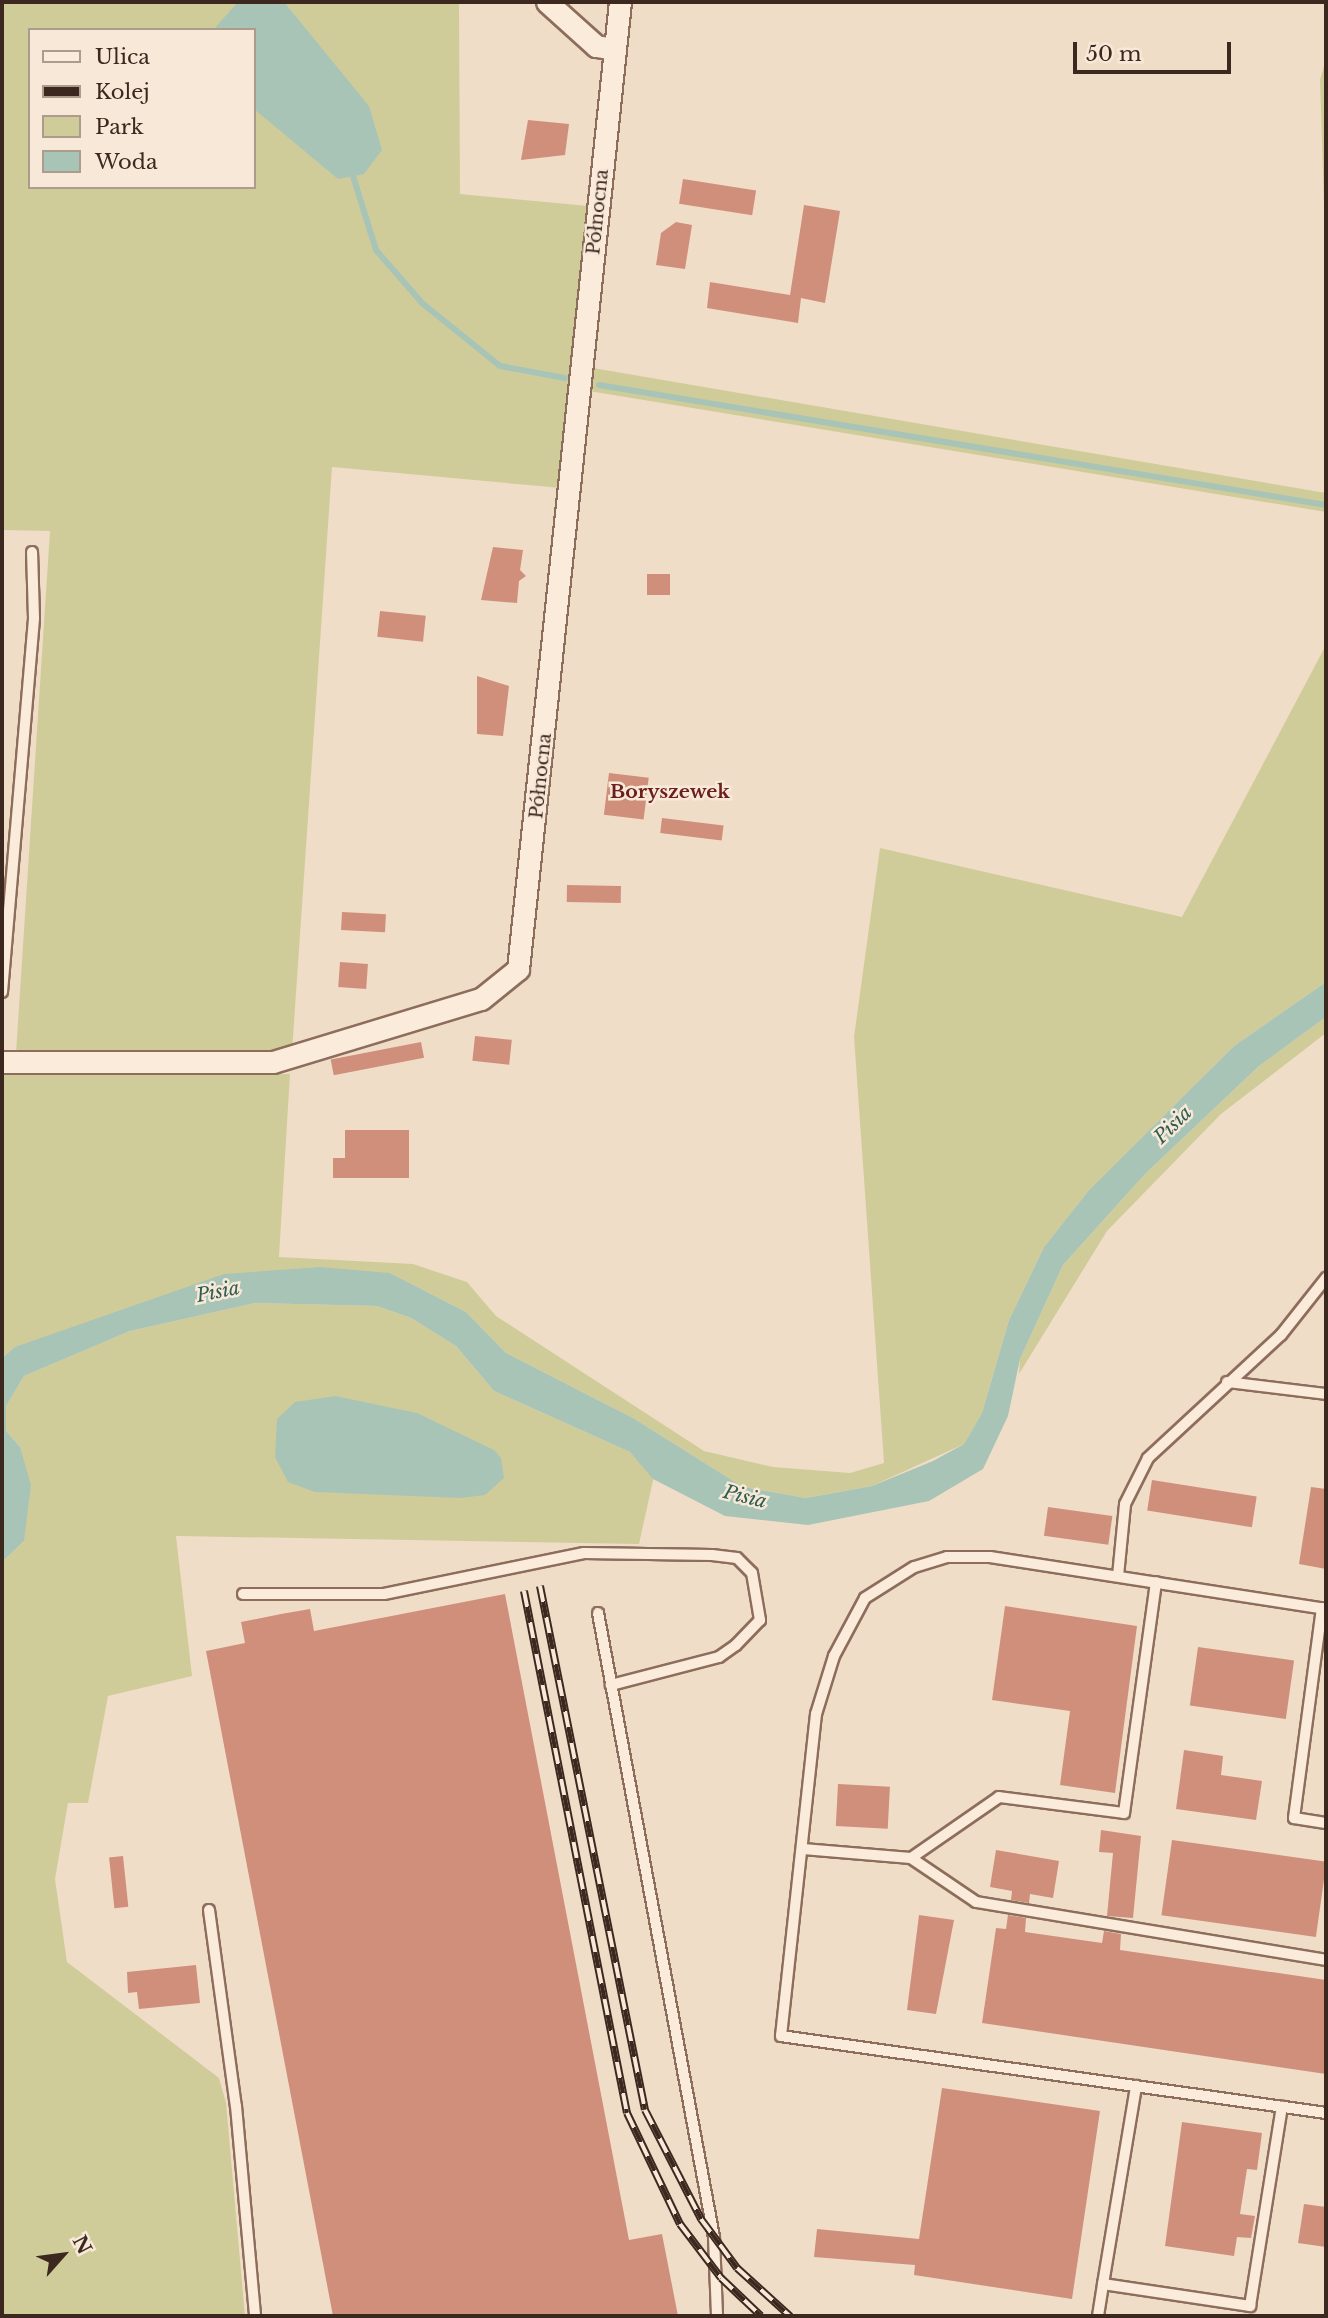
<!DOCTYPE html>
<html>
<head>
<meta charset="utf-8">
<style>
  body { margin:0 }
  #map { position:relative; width:1328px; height:2318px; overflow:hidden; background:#f0ddc7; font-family:"Libre Baskerville",serif }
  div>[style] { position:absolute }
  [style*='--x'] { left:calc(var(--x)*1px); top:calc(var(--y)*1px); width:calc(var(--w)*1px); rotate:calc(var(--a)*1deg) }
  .green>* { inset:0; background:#d0cc9a }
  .water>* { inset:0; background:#a8c4b7 }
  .stream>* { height:6px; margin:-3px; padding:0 3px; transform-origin:3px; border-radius:3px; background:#a8c4b7 }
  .building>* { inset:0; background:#d08f7b; transform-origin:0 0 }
  .roads { filter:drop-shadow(2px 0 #8d6d5b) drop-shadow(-2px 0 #8d6d5b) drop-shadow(0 2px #8d6d5b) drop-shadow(0 -2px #8d6d5b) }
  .service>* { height:10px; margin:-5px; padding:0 5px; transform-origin:5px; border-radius:5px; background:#faebdb }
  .minor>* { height:21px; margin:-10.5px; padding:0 10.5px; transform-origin:10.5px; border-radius:10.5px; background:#faebdb }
  .rail>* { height:8px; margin-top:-4px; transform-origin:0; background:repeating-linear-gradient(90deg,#f7e8d7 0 16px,#3d281f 0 32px); box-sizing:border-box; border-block:2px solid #3d281f }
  span { translate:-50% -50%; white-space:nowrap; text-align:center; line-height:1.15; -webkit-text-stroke:5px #f7e8d7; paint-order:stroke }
  .street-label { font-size:18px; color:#3d281f }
  .neighbourhood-label { font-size:19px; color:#6c1f1d; font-weight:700 }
  .water-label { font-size:19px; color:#2e5d52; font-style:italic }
  .frame { position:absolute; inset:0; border:4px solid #3d281f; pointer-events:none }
  .legend { position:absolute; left:28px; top:28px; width:228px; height:161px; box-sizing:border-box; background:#f7e8d7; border:2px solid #ad9b8d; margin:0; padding:9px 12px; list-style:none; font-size:21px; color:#3d281f }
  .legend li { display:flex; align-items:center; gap:14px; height:35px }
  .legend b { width:35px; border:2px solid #ad9b8d }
  .north { position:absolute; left:28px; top:2220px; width:70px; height:70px; -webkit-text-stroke:5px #f7e8d7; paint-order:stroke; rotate:62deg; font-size:19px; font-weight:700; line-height:28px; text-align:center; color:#3d281f }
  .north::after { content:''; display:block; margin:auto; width:24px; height:32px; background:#3d281f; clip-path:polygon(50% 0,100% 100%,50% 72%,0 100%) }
  .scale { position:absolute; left:1073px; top:42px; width:158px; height:32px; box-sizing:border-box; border:4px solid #3d281f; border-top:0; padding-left:9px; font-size:21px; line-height:24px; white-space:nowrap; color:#3d281f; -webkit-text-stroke:5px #f7e8d7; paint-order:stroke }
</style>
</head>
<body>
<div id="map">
  <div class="green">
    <i style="clip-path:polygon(evenodd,2px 2px,459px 2px,460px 194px,588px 206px,561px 488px,332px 467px,292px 1052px,16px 1053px,50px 531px,2px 530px,2px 2px,30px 30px,254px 30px,254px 187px,30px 187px,30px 30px)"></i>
    <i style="clip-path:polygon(1326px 59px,1326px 270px,1320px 80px)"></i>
    <i style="clip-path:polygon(593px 368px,1326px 493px,1326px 512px,589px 391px)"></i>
    <i style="clip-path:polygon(1326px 645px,1326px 982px,1234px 1046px,1089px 1190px,1044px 1247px,1009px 1320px,982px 1413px,964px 1444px,872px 1486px,806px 1498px,743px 1487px,633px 1418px,506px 1353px,466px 1312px,390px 1273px,15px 1347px,2px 1358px,2px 1075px,290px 1074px,279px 1257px,413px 1264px,467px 1282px,496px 1316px,704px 1451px,773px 1467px,850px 1473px,884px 1463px,854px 1037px,880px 848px,1182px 917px)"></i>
    <i style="clip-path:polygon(1326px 1017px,1326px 1033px,1221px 1114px,1107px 1231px,1019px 1374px,1020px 1359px,1063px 1265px,1145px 1174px,1259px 1066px)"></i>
    <i style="clip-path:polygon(255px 1303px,377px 1306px,411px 1318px,456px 1346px,494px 1391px,630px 1452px,654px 1476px,639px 1544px,176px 1536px,192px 1676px,108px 1696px,88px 1803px,68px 1803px,55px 1879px,67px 1962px,219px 2078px,226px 2103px,245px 2316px,2px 2316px,2px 1562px,24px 1541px,20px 1447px,6px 1431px,6px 1406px,24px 1376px,130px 1331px)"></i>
  </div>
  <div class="water">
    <i style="clip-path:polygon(238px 2px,284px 2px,369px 106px,382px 150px,364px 174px,338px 179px,254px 109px,254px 30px,213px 30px)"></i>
    <i style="clip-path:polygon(1326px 982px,1326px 1017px,1259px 1066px,1145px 1174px,1063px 1265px,1020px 1359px,1008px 1416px,983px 1469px,929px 1501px,808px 1525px,725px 1516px,653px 1479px,630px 1452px,494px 1391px,456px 1346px,411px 1318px,377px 1306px,255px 1303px,130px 1331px,24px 1376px,6px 1406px,6px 1431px,20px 1447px,31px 1485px,24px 1541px,2px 1562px,2px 1358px,15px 1347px,224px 1274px,320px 1267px,390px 1273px,466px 1312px,506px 1353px,633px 1418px,743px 1487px,806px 1498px,872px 1486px,933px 1461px,964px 1444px,982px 1413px,1009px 1320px,1044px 1247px,1089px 1190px,1234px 1046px)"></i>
    <i style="clip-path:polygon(335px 1396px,417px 1413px,494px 1450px,501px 1458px,504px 1478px,485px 1495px,460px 1498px,315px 1492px,288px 1482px,275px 1457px,277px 1419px,295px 1402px)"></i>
  </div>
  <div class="stream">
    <i style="--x:353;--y:176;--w:77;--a:72.7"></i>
    <i style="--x:376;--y:250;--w:70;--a:49"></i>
    <i style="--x:422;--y:303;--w:100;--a:38.9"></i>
    <i style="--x:500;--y:366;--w:66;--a:10.5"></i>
    <i style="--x:599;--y:385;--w:737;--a:9.37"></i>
  </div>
  <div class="building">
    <i style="clip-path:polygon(528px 120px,569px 124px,565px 155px,521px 160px)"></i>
    <i style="left:683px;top:179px;width:74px;height:25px;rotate:9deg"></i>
    <i style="clip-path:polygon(804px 205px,840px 211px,825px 303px,801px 298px,798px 323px,707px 308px,710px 282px,790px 295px)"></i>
    <i style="clip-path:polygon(676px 222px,692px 225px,685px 269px,656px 265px,661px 233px)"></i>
    <i style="clip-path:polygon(493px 547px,523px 550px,520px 570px,526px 576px,519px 581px,517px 603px,481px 600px)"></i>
    <i style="left:647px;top:574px;width:23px;height:21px"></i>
    <i style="left:380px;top:611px;width:46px;height:26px;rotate:6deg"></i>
    <i style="clip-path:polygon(477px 676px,509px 686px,503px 736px,477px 734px)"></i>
    <i style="left:609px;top:773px;width:40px;height:42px;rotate:7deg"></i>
    <i style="left:662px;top:818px;width:62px;height:15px;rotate:7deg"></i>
    <i style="left:567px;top:885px;width:54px;height:17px;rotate:1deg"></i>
    <i style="left:342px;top:912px;width:44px;height:18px;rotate:3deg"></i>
    <i style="left:340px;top:962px;width:28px;height:25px;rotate:4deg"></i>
    <i style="left:475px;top:1036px;width:37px;height:25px;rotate:6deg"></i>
    <i style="left:421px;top:1042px;width:16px;height:92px;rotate:79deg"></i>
    <i style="clip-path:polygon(345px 1130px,409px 1130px,409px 1178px,333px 1178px,333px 1158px,345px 1158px)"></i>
    <i style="left:1152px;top:1480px;width:106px;height:31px;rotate:9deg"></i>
    <i style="clip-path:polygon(1311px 1487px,1326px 1489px,1326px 1569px,1299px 1564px)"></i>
    <i style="left:1048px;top:1507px;width:65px;height:29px;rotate:8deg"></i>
    <i style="clip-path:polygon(505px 1594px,629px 2240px,662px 2234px,678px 2316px,333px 2316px,206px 1651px,245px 1643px,241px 1622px,281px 1614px,310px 1609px,314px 1631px)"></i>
    <i style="clip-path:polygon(1005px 1606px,1137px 1626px,1115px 1793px,1060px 1785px,1070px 1711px,992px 1700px)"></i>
    <i style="left:1198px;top:1647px;width:97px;height:59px;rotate:8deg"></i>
    <i style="clip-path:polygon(1184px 1750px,1223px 1756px,1221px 1775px,1262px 1781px,1256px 1820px,1176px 1809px)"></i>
    <i style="left:838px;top:1784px;width:52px;height:42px;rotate:3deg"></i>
    <i style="clip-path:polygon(1101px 1830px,1141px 1836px,1133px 1918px,1107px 1916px,1113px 1853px,1099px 1852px)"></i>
    <i style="left:1172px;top:1840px;width:156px;height:76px;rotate:8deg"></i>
    <i style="clip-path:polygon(996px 1850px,1059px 1861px,1053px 1898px,1030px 1894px,1029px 1903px,1011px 1900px,1012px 1891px,990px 1887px)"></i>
    <i style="left:123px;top:1856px;width:51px;height:14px;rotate:84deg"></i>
    <i style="clip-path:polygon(919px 1915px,954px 1920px,936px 2014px,907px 2010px)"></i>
    <i style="clip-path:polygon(1008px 1915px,1026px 1918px,1025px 1932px,1102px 1943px,1104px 1931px,1121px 1934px,1120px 1950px,1326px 1980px,1326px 2074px,982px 2023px,996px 1928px,1006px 1929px)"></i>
    <i style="clip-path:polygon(196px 1965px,200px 2003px,139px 2009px,137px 1992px,128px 1993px,127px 1972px)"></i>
    <i style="clip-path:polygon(942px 2088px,1100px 2111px,1072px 2299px,914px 2275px,915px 2265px,814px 2257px,817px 2229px,919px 2239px)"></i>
    <i style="clip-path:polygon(1182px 2122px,1262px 2133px,1257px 2170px,1247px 2169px,1240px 2214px,1255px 2216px,1251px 2238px,1237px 2237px,1234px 2256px,1165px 2246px)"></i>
    <i style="clip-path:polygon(1304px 2204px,1326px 2207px,1326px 2247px,1298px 2243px)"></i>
  </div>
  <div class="roads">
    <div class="service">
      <i style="--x:2;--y:992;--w:375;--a:-85.1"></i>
      <i style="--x:34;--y:618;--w:66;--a:-91.7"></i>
      <i style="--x:1227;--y:1382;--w:100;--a:6.9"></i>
      <i style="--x:1118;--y:1576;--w:72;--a:-84.4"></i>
      <i style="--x:1125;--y:1504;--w:51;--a:-63.4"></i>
      <i style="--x:1148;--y:1458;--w:181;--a:-42.8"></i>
      <i style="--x:1281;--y:1335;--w:73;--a:-51.7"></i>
      <i style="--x:243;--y:1594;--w:141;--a:0"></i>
      <i style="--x:384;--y:1594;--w:204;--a:-11.6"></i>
      <i style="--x:584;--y:1553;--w:128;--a:0.9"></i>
      <i style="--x:712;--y:1555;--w:25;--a:7"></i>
      <i style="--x:737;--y:1558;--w:21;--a:45"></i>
      <i style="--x:752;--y:1573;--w:48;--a:80.3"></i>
      <i style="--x:760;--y:1620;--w:35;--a:134"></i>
      <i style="--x:736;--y:1645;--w:21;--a:145"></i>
      <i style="--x:719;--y:1657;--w:112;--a:165.5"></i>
      <i style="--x:1322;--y:1608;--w:212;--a:97.6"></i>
      <i style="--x:1294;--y:1818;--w:32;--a:9"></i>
      <i style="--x:1326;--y:1609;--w:340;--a:-171.2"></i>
      <i style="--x:990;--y:1557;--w:43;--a:180"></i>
      <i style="--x:947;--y:1557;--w:34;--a:163"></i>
      <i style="--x:914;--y:1567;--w:58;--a:147.7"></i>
      <i style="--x:865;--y:1598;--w:66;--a:118.1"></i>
      <i style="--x:834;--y:1656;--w:61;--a:107.2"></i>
      <i style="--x:816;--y:1714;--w:324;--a:96.2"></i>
      <i style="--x:781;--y:2036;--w:550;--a:8.04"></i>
      <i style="--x:598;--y:1613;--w:635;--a:79.47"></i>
      <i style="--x:714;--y:2237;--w:79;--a:87.8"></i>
      <i style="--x:803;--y:1849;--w:108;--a:4.8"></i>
      <i style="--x:911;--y:1858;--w:78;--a:34.1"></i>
      <i style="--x:976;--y:1902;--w:355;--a:9.4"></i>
      <i style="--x:911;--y:1858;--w:107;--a:-34.7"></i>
      <i style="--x:999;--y:1797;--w:126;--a:7.3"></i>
      <i style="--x:1124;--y:1813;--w:233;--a:-82.1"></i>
      <i style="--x:209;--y:1910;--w:198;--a:82.2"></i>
      <i style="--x:236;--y:2106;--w:211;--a:84.8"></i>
      <i style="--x:1103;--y:2284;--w:201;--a:-80.5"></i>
      <i style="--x:1098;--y:2316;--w:32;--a:-81"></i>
      <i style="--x:1103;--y:2284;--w:149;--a:8.5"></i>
      <i style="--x:1250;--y:2306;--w:202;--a:-80.9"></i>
    </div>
    <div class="minor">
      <i style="--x:547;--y:2;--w:66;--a:41.9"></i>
      <i style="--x:596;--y:46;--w:18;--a:9"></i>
      <i style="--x:2;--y:1062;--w:271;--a:0"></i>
      <i style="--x:273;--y:1062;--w:217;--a:-16.9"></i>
      <i style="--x:481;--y:999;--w:48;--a:-39"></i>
      <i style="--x:518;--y:969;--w:972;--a:-83.98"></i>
    </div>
  </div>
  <div class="rail">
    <i style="--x:540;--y:1586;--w:534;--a:78.67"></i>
    <i style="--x:645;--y:2110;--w:123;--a:62.8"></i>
    <i style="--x:701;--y:2219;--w:61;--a:53.7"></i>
    <i style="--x:737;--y:2268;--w:72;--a:42.2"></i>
    <i style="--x:524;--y:1591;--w:532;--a:78.84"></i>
    <i style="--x:627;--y:2113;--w:123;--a:64.5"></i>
    <i style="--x:680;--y:2224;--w:68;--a:52.8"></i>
    <i style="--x:721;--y:2278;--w:55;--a:43.5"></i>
  </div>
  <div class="street-label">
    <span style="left:598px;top:212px;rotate:-84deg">Północna</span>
    <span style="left:541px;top:776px;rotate:-84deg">Północna</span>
  </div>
  <div class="neighbourhood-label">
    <span style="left:670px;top:792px">Boryszewek</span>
  </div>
  <div class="water-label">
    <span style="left:1173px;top:1125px;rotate:-45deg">Pisia</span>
    <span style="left:218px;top:1292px;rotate:-11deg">Pisia</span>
    <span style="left:745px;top:1497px;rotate:14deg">Pisia</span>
  </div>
  <div class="frame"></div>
  <ul class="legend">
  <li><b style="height:9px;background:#faebdb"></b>Ulica</li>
  <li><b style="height:9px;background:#3d281f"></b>Kolej</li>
  <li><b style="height:19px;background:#d0cc9a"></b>Park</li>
  <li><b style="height:19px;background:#a8c4b7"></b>Woda</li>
  </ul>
  <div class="north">N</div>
  <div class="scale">50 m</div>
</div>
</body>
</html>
